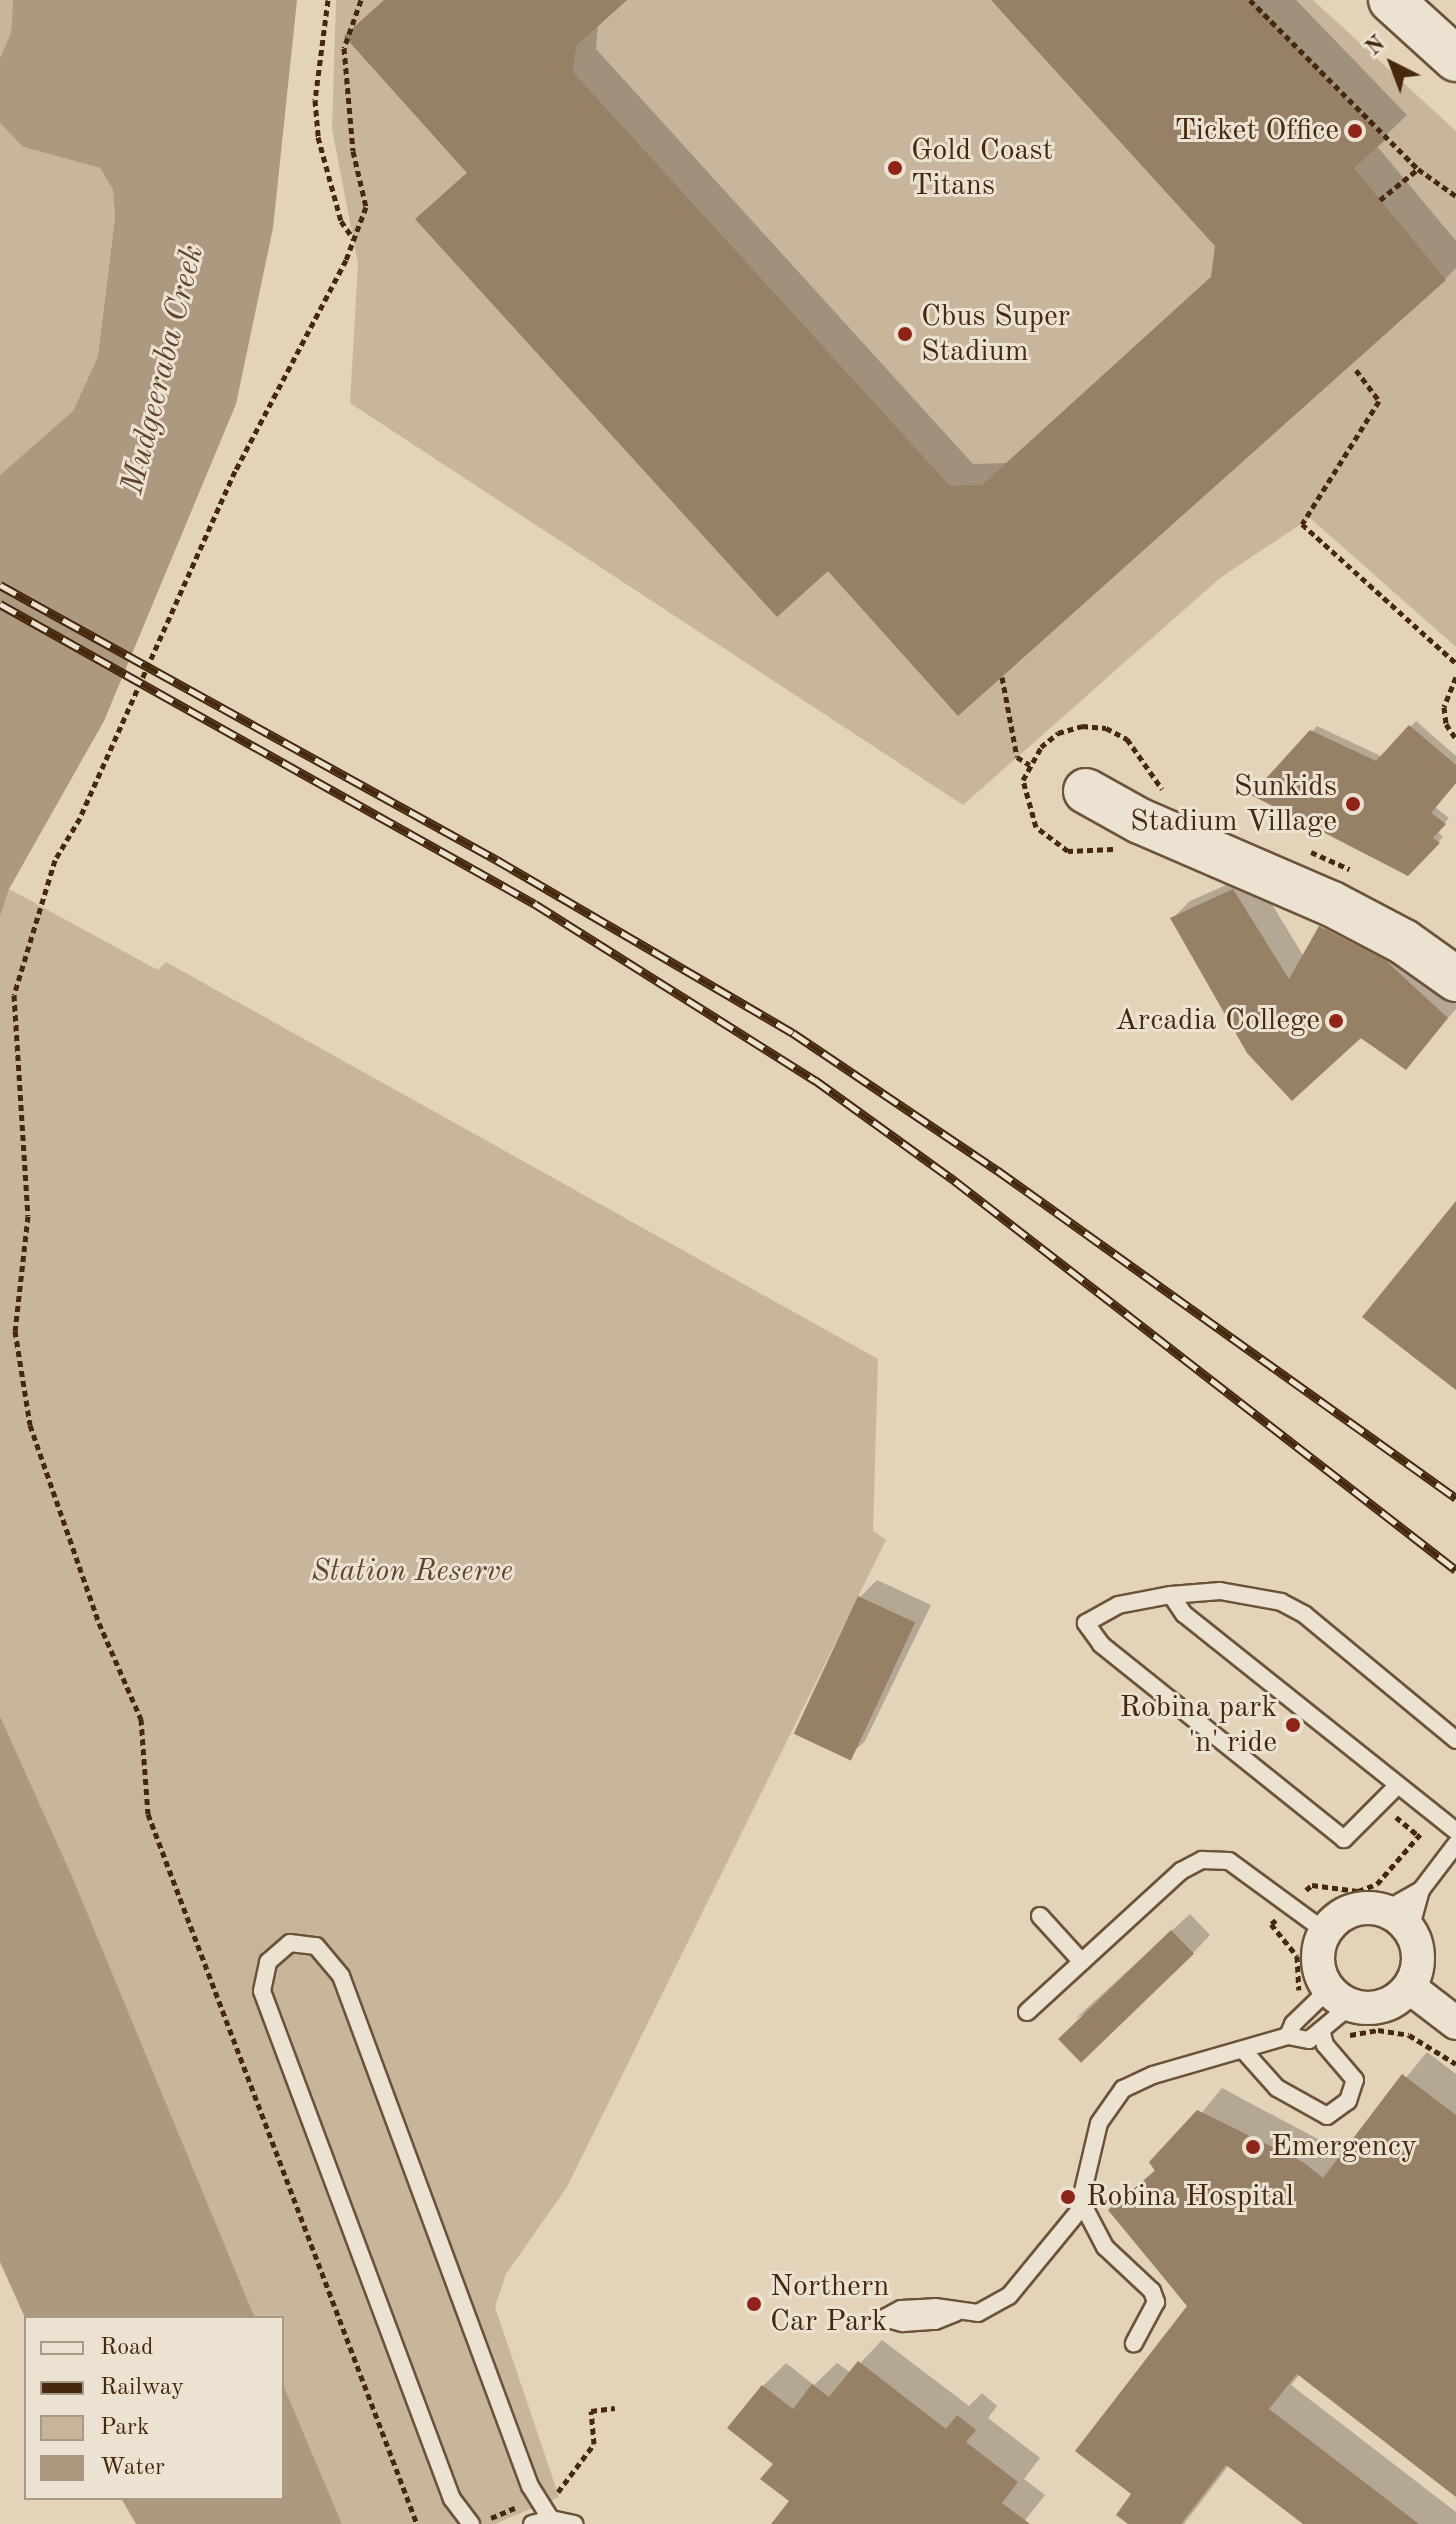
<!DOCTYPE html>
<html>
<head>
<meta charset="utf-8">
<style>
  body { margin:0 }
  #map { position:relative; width:1456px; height:2524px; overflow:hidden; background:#e2d3b9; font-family:"Old Standard TT",serif }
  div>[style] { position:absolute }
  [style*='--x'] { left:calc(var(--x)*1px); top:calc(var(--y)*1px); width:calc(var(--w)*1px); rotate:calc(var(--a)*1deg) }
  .green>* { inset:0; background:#c7b69c }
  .water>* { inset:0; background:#ad997f }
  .shadow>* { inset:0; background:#0003 }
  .building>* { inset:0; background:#978166; transform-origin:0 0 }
  .path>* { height:5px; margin-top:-2.5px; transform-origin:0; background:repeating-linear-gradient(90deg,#45280d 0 6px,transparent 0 10px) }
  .roads { filter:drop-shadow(2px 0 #6c5338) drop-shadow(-2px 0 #6c5338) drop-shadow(0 2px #6c5338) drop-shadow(0 -2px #6c5338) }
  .lane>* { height:16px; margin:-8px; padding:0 8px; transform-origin:8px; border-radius:8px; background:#ece2d2 }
  .street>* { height:32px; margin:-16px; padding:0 16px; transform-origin:16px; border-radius:16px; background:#ece2d2 }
  .street>.ring { margin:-16px; padding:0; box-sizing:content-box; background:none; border:32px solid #ece2d2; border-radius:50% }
  .secondary>* { height:44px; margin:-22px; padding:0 22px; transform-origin:22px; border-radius:22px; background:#ece2d2 }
  .rail>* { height:9px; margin-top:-4.5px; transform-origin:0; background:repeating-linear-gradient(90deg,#ece2d2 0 18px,#45280d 0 36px); box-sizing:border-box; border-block:2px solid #45280d }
  .dots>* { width:22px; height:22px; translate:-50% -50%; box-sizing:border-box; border:4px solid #ece2d2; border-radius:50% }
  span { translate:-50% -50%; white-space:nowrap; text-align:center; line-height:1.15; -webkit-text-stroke:6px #ece2d2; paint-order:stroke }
  .poi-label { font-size:30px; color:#45280d }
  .right { translate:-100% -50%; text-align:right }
  .left { translate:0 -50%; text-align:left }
  .park-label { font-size:30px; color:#5f442a; font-style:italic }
  .water-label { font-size:32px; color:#5f442a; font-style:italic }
  .legend { position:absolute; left:24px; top:2316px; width:260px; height:184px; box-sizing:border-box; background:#ece2d2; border:2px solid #a99883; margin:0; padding:10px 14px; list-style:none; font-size:24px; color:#45280d }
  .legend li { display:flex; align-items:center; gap:16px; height:40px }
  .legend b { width:40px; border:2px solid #a99883 }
  .north { position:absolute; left:1352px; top:24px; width:80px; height:80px; -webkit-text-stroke:6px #ece2d2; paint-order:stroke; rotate:318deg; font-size:22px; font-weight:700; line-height:32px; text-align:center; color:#45280d }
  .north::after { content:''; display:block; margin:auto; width:28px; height:36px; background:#45280d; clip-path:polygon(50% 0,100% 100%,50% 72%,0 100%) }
</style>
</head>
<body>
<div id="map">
  <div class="green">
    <i style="clip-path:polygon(0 0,13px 0,11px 33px,0 58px)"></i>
    <i style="clip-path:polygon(336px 0,1313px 0,1456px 131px,1456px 647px,1310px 518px,1220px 578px,963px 805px,350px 403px,358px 264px,332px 129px)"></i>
    <i style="clip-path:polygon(0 123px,23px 147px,100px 168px,113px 190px,115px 217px,98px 356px,73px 411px,0 475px)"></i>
    <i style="clip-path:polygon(9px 889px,158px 970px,166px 962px,878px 1359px,873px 1531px,886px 1540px,567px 2187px,506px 2274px,495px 2307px,559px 2497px,495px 2524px,342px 2524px,282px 2382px,282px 2318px,255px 2318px,72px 1876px,0 1716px,0 917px)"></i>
  </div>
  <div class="water">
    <i style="clip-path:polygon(13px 0,297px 0,273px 228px,236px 404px,104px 721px,9px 889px,0 917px,0 475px,73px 411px,98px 356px,115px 217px,113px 190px,100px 168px,23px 147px,0 123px,0 58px,11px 33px)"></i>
    <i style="clip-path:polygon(0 1716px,72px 1876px,255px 2318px,26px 2320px,0 2262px)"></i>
    <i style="clip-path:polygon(282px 2382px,342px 2524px,136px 2524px,121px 2498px,282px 2498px)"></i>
  </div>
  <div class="shadow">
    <i style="clip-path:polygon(384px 0,624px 0,598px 23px,596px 49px,973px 464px,1007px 463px,1213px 275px,1217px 246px,994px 0,1296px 0,1407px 115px,1376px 145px,1456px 241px,1456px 268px,1445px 279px,829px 568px,441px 196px,469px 171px)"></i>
    <i style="clip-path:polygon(1416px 721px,1456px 756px,1456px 781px,1435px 807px,1449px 818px,1437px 831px,1443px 837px,1408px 874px,1254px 794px,1317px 726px,1383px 757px)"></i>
    <i style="clip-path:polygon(1253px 873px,1304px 957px,1338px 909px,1456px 992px,1456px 1009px,1405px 1067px,1173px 918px,1190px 901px)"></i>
    <i style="clip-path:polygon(877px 1580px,931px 1605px,865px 1741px,847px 1758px,860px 1597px)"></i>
    <i style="clip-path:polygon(1190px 1914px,1210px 1935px,1193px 1953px,1075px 2019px)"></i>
    <i style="clip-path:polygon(1427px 2052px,1456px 2074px,1456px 2495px,1300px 2374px,1291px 2385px,1456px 2512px,1456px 2524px,1304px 2524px,1229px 2465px,1184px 2524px,1131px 2524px,1134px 2494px,1190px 2305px,1111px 2210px,1156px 2169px,1222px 2088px,1344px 2153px)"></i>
    <i style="clip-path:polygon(882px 2340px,969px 2406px,982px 2393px,997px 2406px,988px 2418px,1040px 2458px,1024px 2479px,1045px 2495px,1022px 2524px,774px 2524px,792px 2501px,776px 2463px,763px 2386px,786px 2363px,814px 2385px,837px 2363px,851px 2373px)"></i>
  </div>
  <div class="building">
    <i style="clip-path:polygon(384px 0,627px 0,576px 46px,573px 72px,950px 486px,982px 485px,1211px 277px,1215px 246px,991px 0,1251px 0,1385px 140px,1354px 168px,1446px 280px,958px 716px,828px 571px,777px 617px,415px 219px,467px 173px,344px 36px)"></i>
    <i style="clip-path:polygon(1409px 725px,1456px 765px,1456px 783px,1431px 813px,1446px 824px,1433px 838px,1440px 843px,1408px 876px,1251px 795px,1310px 730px,1376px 761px)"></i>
    <i style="clip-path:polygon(1233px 889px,1289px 979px,1319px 926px,1385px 960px,1448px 1018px,1406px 1070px,1361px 1038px,1292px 1101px,1247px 1053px,1170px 918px)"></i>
    <i style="clip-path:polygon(1456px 1201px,1456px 1390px,1362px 1317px)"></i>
    <i style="left:858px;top:1596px;width:63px;height:152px;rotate:25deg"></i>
    <i style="left:1171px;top:1930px;width:33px;height:157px;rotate:46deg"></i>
    <i style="clip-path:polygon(1402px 2074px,1456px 2115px,1456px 2497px,1297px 2374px,1269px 2409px,1419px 2524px,1303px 2524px,1226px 2465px,1181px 2524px,1128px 2524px,1116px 2515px,1131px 2494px,1075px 2451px,1187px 2306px,1108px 2210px,1155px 2171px,1149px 2162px,1197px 2110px,1303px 2162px,1323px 2178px)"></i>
    <i style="clip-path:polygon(858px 2361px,946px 2429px,957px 2415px,976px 2430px,966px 2442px,1018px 2482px,1002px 2503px,1030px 2524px,771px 2524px,789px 2501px,760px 2479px,773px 2464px,727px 2428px,762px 2385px,793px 2409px,812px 2384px,829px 2397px)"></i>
  </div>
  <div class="path">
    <i style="--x:328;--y:0;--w:101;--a:97.4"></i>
    <i style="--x:315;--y:100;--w:37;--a:85"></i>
    <i style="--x:318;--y:137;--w:87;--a:74.7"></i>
    <i style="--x:341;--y:221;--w:21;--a:55"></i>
    <i style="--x:361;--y:0;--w:51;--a:109.5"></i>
    <i style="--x:344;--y:48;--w:103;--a:85"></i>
    <i style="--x:353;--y:151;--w:57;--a:76.9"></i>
    <i style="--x:366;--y:207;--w:57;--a:110.7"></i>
    <i style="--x:346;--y:260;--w:238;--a:117.7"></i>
    <i style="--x:235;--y:471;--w:380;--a:114.1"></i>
    <i style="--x:80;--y:818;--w:49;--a:120.8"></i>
    <i style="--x:55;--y:860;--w:141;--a:106.9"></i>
    <i style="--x:14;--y:995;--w:221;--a:86.4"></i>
    <i style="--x:28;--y:1216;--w:116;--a:96.4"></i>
    <i style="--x:15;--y:1331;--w:95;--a:80.9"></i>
    <i style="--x:30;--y:1425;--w:210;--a:70.8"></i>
    <i style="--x:99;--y:1623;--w:105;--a:66.4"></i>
    <i style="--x:141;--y:1719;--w:95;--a:85.8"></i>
    <i style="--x:148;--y:1814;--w:759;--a:69.25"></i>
    <i style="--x:1250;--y:0;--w:238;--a:45.2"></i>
    <i style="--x:1380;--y:200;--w:49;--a:-39.2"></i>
    <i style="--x:1418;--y:169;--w:47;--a:35.4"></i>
    <i style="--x:1356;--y:370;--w:39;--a:53"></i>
    <i style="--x:1379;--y:401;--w:145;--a:122"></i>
    <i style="--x:1302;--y:524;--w:207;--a:42.1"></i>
    <i style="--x:1002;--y:677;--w:81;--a:79.4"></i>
    <i style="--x:1017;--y:757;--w:15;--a:32"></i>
    <i style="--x:1456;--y:677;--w:32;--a:112"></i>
    <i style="--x:1444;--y:707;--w:17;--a:83"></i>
    <i style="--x:1446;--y:724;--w:18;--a:56"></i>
    <i style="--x:1113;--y:849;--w:45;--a:177.5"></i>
    <i style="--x:1068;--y:851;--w:40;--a:-143"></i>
    <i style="--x:1036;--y:827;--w:49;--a:-105.5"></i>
    <i style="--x:1023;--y:780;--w:38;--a:-61"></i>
    <i style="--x:1041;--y:747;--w:22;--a:-39"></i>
    <i style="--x:1058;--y:733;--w:25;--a:-16"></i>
    <i style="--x:1082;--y:726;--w:24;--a:5"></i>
    <i style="--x:1106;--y:728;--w:24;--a:28"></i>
    <i style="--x:1127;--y:739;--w:61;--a:55"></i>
    <i style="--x:1311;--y:852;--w:42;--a:24.1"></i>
    <i style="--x:1396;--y:1817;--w:30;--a:40"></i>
    <i style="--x:1306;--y:1890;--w:8;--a:-40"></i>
    <i style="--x:1312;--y:1885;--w:46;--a:7.4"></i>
    <i style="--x:1358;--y:1891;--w:20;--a:-20"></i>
    <i style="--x:1377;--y:1884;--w:70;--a:-49"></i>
    <i style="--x:1276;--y:1920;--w:6;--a:141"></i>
    <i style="--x:1271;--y:1924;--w:41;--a:50.9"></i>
    <i style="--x:1297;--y:1956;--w:34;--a:87"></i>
    <i style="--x:1350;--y:2035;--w:28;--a:-10"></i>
    <i style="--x:1378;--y:2030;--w:31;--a:9"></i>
    <i style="--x:1409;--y:2035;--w:55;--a:31.7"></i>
    <i style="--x:558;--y:2492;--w:60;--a:-53.1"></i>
    <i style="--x:594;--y:2444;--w:33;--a:-95"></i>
    <i style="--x:591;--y:2411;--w:24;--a:-7"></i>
    <i style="--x:491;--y:2518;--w:26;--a:-23"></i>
  </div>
  <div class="roads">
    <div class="lane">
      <i style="--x:1171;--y:1595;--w:23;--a:56"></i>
      <i style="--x:1184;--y:1614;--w:348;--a:38.6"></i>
      <i style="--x:1396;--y:1787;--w:74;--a:135"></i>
      <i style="--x:1344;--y:1839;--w:312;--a:-141.3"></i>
      <i style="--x:1101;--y:1644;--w:26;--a:-126"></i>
      <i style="--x:1086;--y:1623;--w:37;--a:-29"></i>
      <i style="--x:1118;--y:1605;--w:54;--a:-10.7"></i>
      <i style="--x:1171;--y:1595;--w:49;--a:-4.7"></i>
      <i style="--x:1220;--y:1591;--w:62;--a:10.2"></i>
      <i style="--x:1281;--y:1602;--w:27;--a:28"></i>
      <i style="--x:1305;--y:1615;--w:196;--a:39.6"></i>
      <i style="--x:1384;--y:1911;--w:43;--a:-29.6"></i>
      <i style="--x:1040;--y:1916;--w:62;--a:47.6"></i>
      <i style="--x:1410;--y:1930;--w:41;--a:-74.6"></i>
      <i style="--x:1421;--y:1890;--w:58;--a:-52.7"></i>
      <i style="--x:1027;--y:2012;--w:209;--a:-42.5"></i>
      <i style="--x:1181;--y:1871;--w:24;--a:-28"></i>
      <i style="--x:1202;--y:1860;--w:27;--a:2"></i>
      <i style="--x:1229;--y:1861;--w:120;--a:36.2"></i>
      <i style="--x:1288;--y:2036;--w:13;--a:-67"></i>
      <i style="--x:1293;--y:2024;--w:50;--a:-44.2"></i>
      <i style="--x:1243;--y:2050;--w:51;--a:48.2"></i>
      <i style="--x:1277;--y:2088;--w:57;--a:29.2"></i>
      <i style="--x:1327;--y:2116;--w:26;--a:-36"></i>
      <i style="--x:1348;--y:2101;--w:22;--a:-72"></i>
      <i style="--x:1355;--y:2080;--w:46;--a:-130.6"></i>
      <i style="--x:1325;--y:2045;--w:12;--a:-104"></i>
      <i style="--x:1082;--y:2203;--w:50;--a:62.4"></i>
      <i style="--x:1105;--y:2247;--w:64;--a:43.1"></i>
      <i style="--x:1152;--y:2291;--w:12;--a:70"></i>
      <i style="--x:1156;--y:2302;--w:47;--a:118.2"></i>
      <i style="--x:884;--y:2318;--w:19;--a:-28"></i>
      <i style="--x:901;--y:2309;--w:34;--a:-3"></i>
      <i style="--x:935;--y:2307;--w:43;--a:7.9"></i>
      <i style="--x:978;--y:2313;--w:35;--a:-29"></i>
      <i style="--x:1009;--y:2296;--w:109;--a:-50.6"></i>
      <i style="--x:1078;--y:2212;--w:91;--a:-76.7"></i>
      <i style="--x:1099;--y:2123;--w:42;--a:-54.8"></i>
      <i style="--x:1123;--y:2089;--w:33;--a:-25"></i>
      <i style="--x:1153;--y:2075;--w:141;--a:-16.1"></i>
      <i style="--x:1288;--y:2036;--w:21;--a:11"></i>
      <i style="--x:1309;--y:2040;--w:55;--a:-39.8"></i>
      <i style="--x:884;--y:2318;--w:20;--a:15"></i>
      <i style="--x:903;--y:2323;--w:32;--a:-4"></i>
      <i style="--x:935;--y:2321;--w:22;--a:-22"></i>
      <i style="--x:471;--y:2524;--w:31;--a:-127"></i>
      <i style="--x:452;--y:2499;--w:542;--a:-110.51"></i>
      <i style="--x:262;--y:1991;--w:30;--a:-78"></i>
      <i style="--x:268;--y:1962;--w:29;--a:-41"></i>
      <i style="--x:290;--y:1943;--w:26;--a:7"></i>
      <i style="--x:316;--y:1946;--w:39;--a:50"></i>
      <i style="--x:341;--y:1976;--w:544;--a:69.67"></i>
      <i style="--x:530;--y:2486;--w:39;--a:58"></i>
      <i style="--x:532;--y:2524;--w:20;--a:-15"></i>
      <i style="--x:551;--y:2519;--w:24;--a:12"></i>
    </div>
    <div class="street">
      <i class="ring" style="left:1318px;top:1908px;width:68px;height:68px"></i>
      <i style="--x:1409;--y:1987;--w:59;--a:37.5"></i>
    </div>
    <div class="secondary">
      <i style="--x:1391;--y:0;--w:88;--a:42.2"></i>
      <i style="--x:1086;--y:791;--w:62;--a:29.1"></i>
      <i style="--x:1140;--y:821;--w:209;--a:23.4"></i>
      <i style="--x:1332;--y:904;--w:81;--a:27.8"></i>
      <i style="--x:1404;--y:942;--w:64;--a:35.4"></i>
    </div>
  </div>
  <div class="rail">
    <i style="--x:0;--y:585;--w:568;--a:28.96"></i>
    <i style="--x:497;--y:860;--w:343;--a:30.3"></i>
    <i style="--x:793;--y:1033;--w:246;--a:33.9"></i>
    <i style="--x:997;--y:1170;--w:564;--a:35.55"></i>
    <i style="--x:0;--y:604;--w:613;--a:29.28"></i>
    <i style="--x:535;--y:904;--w:331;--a:32.2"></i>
    <i style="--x:815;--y:1080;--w:173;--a:35.8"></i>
    <i style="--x:955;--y:1181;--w:634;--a:37.83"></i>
  </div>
  <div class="dots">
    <i style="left:1355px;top:131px;background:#8f2418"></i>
    <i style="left:895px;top:168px;background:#8f2418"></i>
    <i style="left:905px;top:334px;background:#8f2418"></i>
    <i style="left:1353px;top:804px;background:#8f2418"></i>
    <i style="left:1336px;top:1021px;background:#8f2418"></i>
    <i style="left:1293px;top:1725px;background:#8f2418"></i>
    <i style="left:1253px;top:2147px;background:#8f2418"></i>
    <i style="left:1068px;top:2197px;background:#8f2418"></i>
    <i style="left:754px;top:2304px;background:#8f2418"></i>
  </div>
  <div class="poi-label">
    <span class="right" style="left:1339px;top:131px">Ticket Office</span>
    <span class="left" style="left:911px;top:168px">Gold Coast<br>Titans</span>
    <span class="left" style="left:921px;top:334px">Cbus Super<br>Stadium</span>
    <span class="right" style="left:1337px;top:804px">Sunkids<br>Stadium Village</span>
    <span class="right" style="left:1320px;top:1021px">Arcadia College</span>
    <span class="right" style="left:1277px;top:1725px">Robina park<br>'n' ride</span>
    <span class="left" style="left:1271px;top:2147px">Emergency</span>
    <span class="left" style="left:1086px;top:2197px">Robina Hospital</span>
    <span class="left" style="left:770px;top:2304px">Northern<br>Car Park</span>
  </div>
  <div class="park-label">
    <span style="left:412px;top:1572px">Station Reserve</span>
  </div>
  <div class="water-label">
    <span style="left:164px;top:370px;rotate:-76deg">Mudgeeraba Creek</span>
  </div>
  <ul class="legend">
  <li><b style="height:10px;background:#ece2d2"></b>Road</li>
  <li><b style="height:10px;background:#45280d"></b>Railway</li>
  <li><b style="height:22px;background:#c7b69c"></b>Park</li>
  <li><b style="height:22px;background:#ad997f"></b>Water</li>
  </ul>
  <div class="north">N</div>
</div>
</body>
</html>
